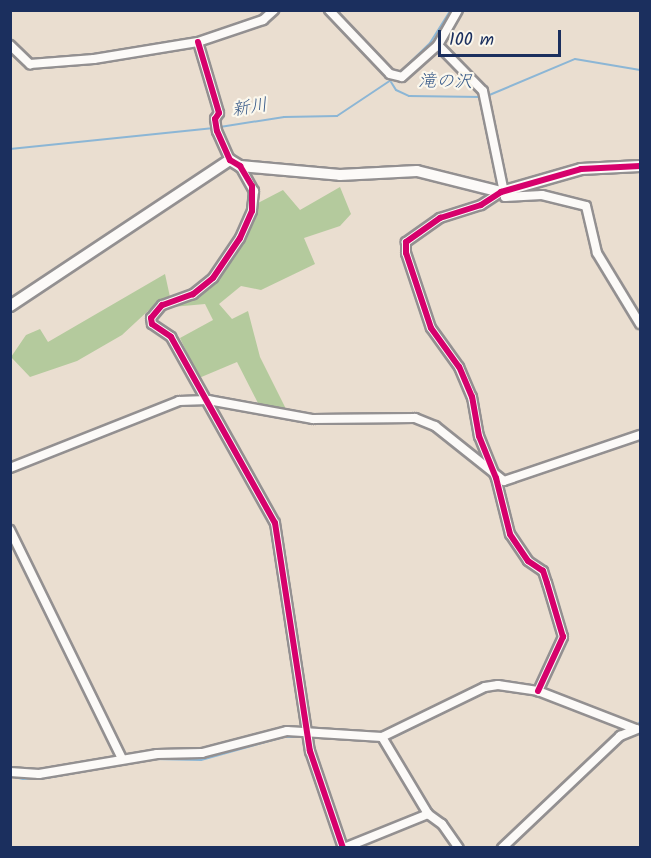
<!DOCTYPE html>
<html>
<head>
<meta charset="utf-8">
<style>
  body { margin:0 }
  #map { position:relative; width:651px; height:858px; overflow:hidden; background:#eaded0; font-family:Kalam,"Klee One",sans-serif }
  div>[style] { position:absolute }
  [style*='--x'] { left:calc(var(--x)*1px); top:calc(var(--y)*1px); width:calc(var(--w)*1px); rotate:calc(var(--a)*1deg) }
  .forest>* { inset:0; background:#b4ca9d }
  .stream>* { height:2px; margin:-1px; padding:0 1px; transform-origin:1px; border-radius:1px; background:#8cb6d5 }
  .roads { filter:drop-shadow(2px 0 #939091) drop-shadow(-2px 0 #939091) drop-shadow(0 2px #939091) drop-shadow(0 -2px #939091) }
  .minor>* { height:8px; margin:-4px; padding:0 4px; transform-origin:4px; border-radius:4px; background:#fcfaf8 }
  .tertiary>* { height:10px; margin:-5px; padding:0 5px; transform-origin:5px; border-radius:5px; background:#fcfaf8 }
  .cycleway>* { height:6px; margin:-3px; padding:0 3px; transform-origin:3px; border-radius:3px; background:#d6006c }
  span { translate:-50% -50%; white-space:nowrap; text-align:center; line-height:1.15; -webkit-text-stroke:4.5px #fbf7ec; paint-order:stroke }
  .water-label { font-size:18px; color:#355888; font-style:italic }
  .frame { position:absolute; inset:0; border:12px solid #1b2f5e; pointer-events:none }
  .scale { position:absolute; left:438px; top:30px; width:123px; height:27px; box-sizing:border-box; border:3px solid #1b2f5e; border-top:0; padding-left:8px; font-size:18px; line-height:21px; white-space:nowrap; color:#1b2f5e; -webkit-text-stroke:4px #fbf7ec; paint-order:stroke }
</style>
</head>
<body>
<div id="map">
  <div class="forest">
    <i style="clip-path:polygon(340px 187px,351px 214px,340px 226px,304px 238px,315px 264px,261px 290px,241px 286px,219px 304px,232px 319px,248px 311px,260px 357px,286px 409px,259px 405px,237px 362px,199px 378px,180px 338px,213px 320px,205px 304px,150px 309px,122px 335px,77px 361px,30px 377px,11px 357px,26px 335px,40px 329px,48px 342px,165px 274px,170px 297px,209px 290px,241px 248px,258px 203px,283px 190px,300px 210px)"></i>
  </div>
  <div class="stream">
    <i style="--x:398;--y:74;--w:45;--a:-44.1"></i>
    <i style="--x:430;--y:43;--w:39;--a:-58"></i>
    <i style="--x:391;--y:82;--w:9;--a:58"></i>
    <i style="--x:396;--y:90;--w:14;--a:25"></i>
    <i style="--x:409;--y:96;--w:72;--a:0.8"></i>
    <i style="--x:487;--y:96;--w:95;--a:-22.8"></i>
    <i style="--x:575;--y:59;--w:66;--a:9.6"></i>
    <i style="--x:220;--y:127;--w:65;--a:-8.9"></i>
    <i style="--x:284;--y:117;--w:53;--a:-1.1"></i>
    <i style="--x:337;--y:116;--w:69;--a:-33.7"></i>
    <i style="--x:10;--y:149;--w:205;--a:-5.9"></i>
    <i style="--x:639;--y:723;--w:1;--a:-45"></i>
    <i style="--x:314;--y:737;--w:68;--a:3.4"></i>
    <i style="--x:388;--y:740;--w:111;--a:-26.1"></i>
    <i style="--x:488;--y:691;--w:11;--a:-10"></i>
    <i style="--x:10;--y:776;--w:13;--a:13"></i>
    <i style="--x:23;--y:779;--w:29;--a:-4"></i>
    <i style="--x:52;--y:777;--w:104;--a:-10"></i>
    <i style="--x:154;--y:759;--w:47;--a:1.2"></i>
    <i style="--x:201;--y:760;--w:86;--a:-15.5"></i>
    <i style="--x:284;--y:737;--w:20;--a:0"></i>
  </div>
  <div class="roads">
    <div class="minor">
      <i style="--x:329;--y:10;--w:88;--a:46.4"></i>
      <i style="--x:390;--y:74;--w:12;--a:14"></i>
      <i style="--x:402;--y:77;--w:48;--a:-41.6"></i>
      <i style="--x:438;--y:45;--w:40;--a:-60.3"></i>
      <i style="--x:198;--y:42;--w:74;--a:73.5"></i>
      <i style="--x:219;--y:113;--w:7;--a:124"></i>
      <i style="--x:215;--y:119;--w:12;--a:81"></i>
      <i style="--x:217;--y:131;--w:32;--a:66"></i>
      <i style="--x:10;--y:45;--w:28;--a:44"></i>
      <i style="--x:30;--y:64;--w:64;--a:-4.5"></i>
      <i style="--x:94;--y:59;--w:105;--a:-9.3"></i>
      <i style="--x:198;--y:42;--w:69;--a:-18.7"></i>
      <i style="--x:263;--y:20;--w:15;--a:-42"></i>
      <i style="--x:438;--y:45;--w:64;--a:45.6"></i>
      <i style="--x:483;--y:91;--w:108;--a:78.3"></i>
      <i style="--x:505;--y:197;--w:37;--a:-3"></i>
      <i style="--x:542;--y:195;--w:45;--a:14"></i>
      <i style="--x:586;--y:206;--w:48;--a:76.8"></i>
      <i style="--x:597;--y:253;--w:83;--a:58.8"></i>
      <i style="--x:240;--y:166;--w:29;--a:61"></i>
      <i style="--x:254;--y:191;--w:20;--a:96"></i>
      <i style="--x:252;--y:211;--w:30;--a:114"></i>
      <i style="--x:240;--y:238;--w:48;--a:124"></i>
      <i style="--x:213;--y:278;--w:26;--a:141"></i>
      <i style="--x:193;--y:294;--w:33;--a:160"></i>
      <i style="--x:162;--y:305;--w:17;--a:130"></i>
      <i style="--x:151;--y:318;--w:6;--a:81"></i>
      <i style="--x:152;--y:324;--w:23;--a:34"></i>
      <i style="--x:171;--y:337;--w:213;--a:60.8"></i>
      <i style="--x:275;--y:523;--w:231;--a:81.3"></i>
      <i style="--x:310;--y:751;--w:102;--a:71.2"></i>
      <i style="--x:501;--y:192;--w:24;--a:147"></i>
      <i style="--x:481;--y:205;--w:43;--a:162.4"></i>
      <i style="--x:440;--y:218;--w:42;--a:144.8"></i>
      <i style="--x:406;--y:242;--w:11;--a:90"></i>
      <i style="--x:406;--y:253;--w:79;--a:71.6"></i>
      <i style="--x:431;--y:328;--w:48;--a:54.3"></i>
      <i style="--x:459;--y:367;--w:33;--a:67"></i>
      <i style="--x:472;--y:397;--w:40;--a:80"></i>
      <i style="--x:479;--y:436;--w:45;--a:68"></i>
      <i style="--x:496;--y:478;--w:58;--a:76"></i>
      <i style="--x:510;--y:534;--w:32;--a:56"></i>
      <i style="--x:528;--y:561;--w:18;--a:34"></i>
      <i style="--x:543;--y:571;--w:13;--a:72"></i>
      <i style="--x:547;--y:583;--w:56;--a:73.5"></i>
      <i style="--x:563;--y:637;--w:60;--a:114.8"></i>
      <i style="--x:10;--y:468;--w:182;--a:-21.6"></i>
      <i style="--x:179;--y:401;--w:29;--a:-2"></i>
      <i style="--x:208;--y:400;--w:107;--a:10.3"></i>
      <i style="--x:313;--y:419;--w:102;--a:-0.6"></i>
      <i style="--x:415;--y:418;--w:22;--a:22"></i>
      <i style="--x:435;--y:426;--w:88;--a:38.6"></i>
      <i style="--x:504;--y:481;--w:144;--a:-18.7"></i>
      <i style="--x:10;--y:530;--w:255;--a:63.9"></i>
      <i style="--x:382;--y:737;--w:90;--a:59.1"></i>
      <i style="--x:428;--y:814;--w:17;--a:36"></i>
      <i style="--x:442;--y:824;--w:29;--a:55"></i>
      <i style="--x:10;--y:772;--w:29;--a:4"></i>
      <i style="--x:39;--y:774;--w:120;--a:-9.6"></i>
      <i style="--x:157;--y:754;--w:45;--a:-1.3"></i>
      <i style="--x:202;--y:753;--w:88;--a:-14.5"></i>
      <i style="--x:287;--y:731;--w:95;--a:3.6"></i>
      <i style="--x:382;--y:737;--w:114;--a:-25.9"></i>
      <i style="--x:485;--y:687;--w:13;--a:-9"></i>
      <i style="--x:498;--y:685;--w:40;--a:8.5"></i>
      <i style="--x:538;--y:691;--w:105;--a:21.2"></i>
      <i style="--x:344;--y:848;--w:91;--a:-22"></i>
      <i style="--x:502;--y:848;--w:163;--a:-43.5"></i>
      <i style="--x:620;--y:736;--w:18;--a:-22"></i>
    </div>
    <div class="tertiary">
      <i style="--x:10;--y:306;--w:264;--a:-33.6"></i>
      <i style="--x:230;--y:160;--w:12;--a:31"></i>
      <i style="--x:240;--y:166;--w:100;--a:5.1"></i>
      <i style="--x:340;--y:175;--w:77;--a:-3"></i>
      <i style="--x:417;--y:171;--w:87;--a:14"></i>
      <i style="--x:501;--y:192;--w:83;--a:-16"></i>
      <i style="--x:581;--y:169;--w:59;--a:-2.9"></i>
    </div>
  </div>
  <div class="cycleway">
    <i style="--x:198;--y:42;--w:74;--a:73.5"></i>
    <i style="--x:219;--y:113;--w:7;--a:124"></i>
    <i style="--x:215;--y:119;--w:12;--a:81"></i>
    <i style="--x:217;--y:131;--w:32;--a:66"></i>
    <i style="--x:230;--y:160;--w:12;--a:31"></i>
    <i style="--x:240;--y:166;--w:23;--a:59"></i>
    <i style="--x:252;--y:186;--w:25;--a:90"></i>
    <i style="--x:252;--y:211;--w:30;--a:114"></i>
    <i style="--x:240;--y:238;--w:48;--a:124"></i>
    <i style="--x:213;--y:278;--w:26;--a:141"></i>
    <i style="--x:193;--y:294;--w:33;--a:160"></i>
    <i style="--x:162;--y:305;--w:17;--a:130"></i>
    <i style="--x:151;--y:318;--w:6;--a:81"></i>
    <i style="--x:152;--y:324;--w:23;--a:34"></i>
    <i style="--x:171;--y:337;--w:213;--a:60.8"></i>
    <i style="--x:275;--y:523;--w:231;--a:81.3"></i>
    <i style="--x:310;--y:751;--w:102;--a:71.2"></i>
    <i style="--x:538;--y:691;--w:60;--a:-65.2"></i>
    <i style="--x:563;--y:637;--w:56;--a:-106.5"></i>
    <i style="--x:547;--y:583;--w:13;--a:-108"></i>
    <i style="--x:543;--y:571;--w:18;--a:-146"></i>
    <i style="--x:528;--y:561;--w:32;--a:-124"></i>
    <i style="--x:510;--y:534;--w:58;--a:-104"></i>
    <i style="--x:496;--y:478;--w:45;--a:-112"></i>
    <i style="--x:479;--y:436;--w:40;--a:-100"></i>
    <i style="--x:472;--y:397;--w:33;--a:-113"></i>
    <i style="--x:459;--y:367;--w:48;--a:-125.7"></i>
    <i style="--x:431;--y:328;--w:79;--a:-108.4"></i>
    <i style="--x:406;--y:253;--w:11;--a:-90"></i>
    <i style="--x:406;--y:242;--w:42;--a:-35.2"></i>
    <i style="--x:440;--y:218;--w:43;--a:-17.6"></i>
    <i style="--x:481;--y:205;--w:24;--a:-33"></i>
    <i style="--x:501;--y:192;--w:83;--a:-16"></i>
    <i style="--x:581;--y:169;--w:59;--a:-2.9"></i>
  </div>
  <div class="water-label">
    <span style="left:445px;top:83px;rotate:1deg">滝の沢</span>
    <span style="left:250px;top:109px;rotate:-9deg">新川</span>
  </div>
  <div class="frame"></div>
  <div class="scale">100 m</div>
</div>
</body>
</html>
